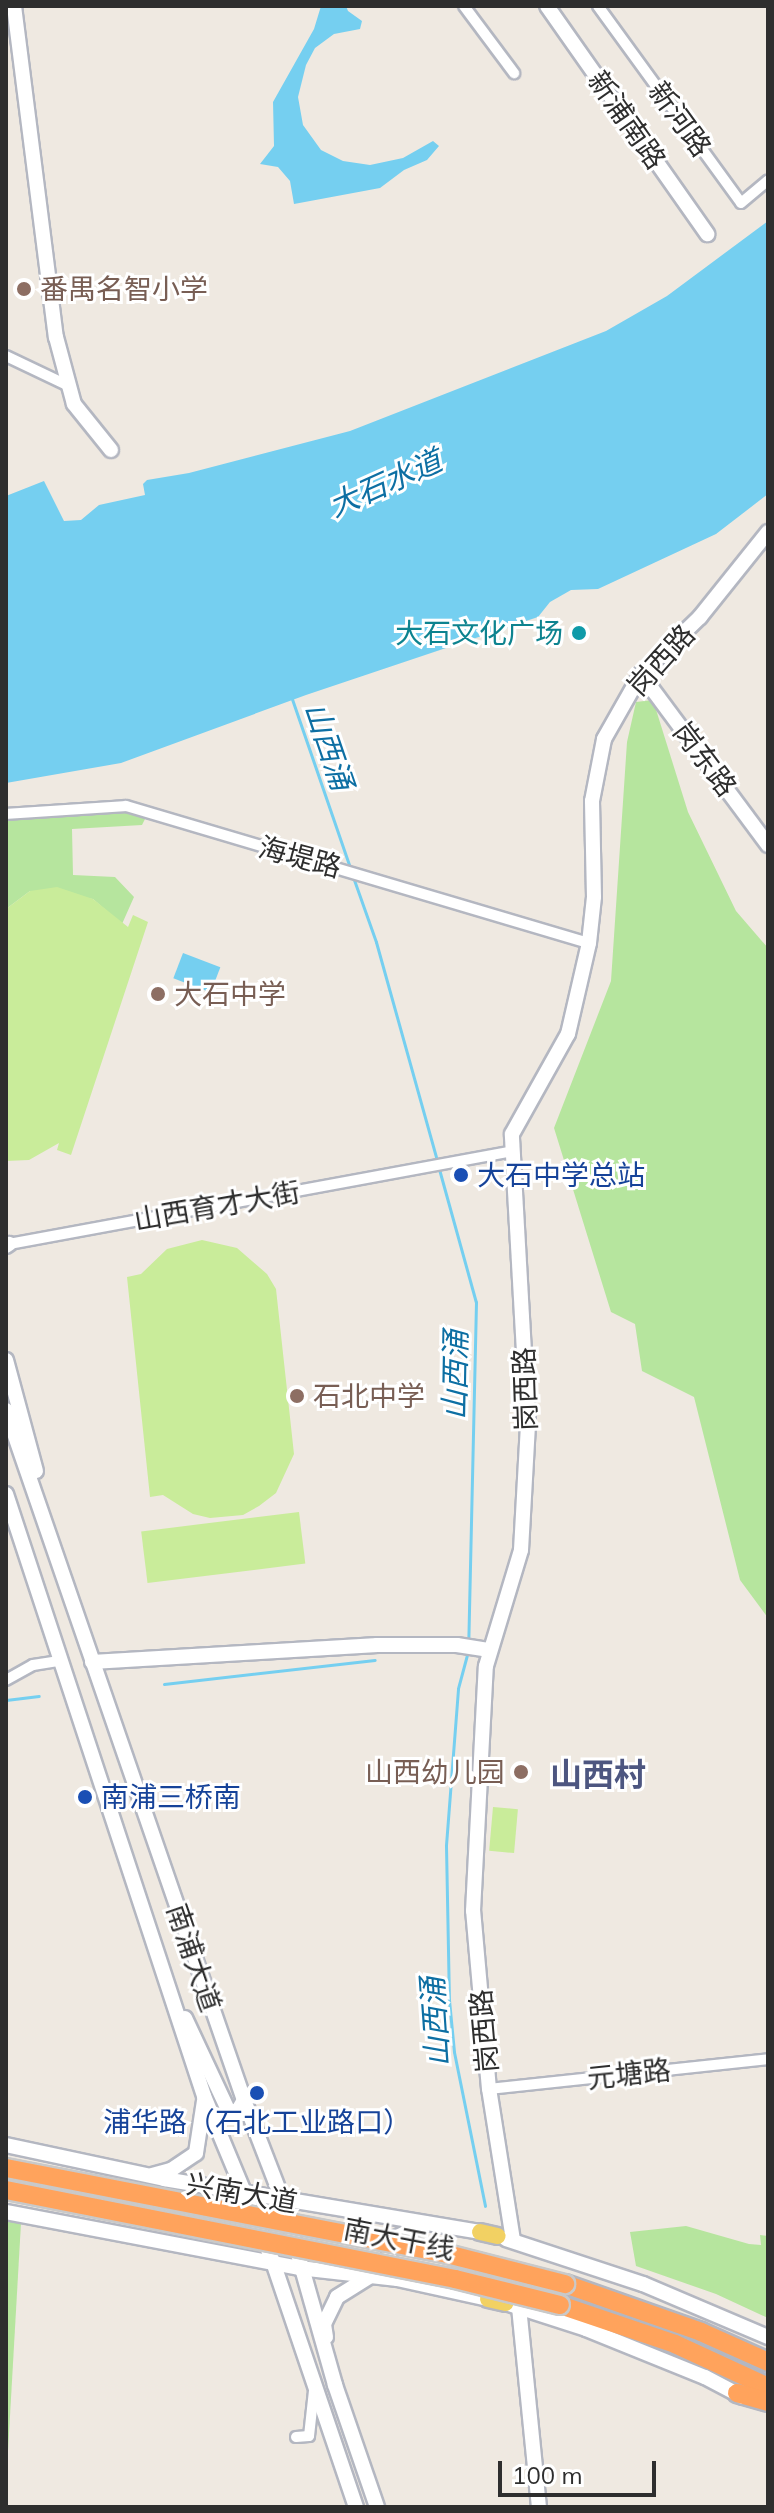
<!DOCTYPE html>
<html>
<head>
<meta charset="utf-8">
<style>
  body { margin:0 }
  #map { position:relative; width:774px; height:2513px; overflow:hidden; background:#efe9e1; font-family:Mulish,"Noto Sans SC",sans-serif }
  div>[style] { position:absolute }
  [style*='--x'] { left:calc(var(--x)*1px); top:calc(var(--y)*1px); width:calc(var(--w)*1px); rotate:calc(var(--a)*1deg) }
  .green>* { inset:0; background:#b6e59e }
  .pitch>* { inset:0; background:#c9ec9a; transform-origin:0 0 }
  .water>* { inset:0; background:#75cff0; transform-origin:0 0 }
  .stream>* { height:3px; margin:-1.5px; padding:0 1.5px; transform-origin:1.5px; border-radius:1.5px; background:#75cff0 }
  .roads { filter:drop-shadow(2px 0 #b4b7c1) drop-shadow(-2px 0 #b4b7c1) drop-shadow(0 2px #b4b7c1) drop-shadow(0 -2px #b4b7c1) }
  .street>* { height:10px; margin:-5px; padding:0 5px; transform-origin:5px; border-radius:5px; background:#fff }
  .secondary>* { height:14px; margin:-7px; padding:0 7px; transform-origin:7px; border-radius:7px; background:#fff }
  .primary>* { height:16px; margin:-8px; padding:0 8px; transform-origin:8px; border-radius:8px; background:#f2d163 }
  .highway>* { height:18px; margin:-9px; padding:0 9px; transform-origin:9px; border-radius:9px; background:#ffa35c }
  .bridges { filter:drop-shadow(2px 0 #c9c9c9) drop-shadow(-2px 0 #c9c9c9) drop-shadow(0 2px #c9c9c9) drop-shadow(0 -2px #c9c9c9) }
  .highway-bridge>* { height:18px; margin:-9px; padding:0 9px; transform-origin:9px; border-radius:9px; background:#ffa35c }
  .dots>* { width:22px; height:22px; translate:-50% -50%; box-sizing:border-box; border:4px solid #fff; border-radius:50% }
  span { translate:-50% -50%; white-space:nowrap; text-align:center; line-height:1.15; -webkit-text-stroke:6px #fff; paint-order:stroke }
  .street-label { font-size:28px; color:#2e2e2e }
  .education-label { font-size:28px; color:#785e54 }
  .left { translate:0 -50%; text-align:left }
  .right { translate:-100% -50%; text-align:right }
  .culture-label { font-size:28px; color:#0d838f }
  .transit-label { font-size:28px; color:#164399 }
  .water-label { font-size:30px; color:#0d6fa3; font-style:italic }
  .quarter-label { font-size:32px; color:#4d5680; font-weight:700 }
  .frame { position:absolute; inset:0; border:8px solid #2e2e2e; pointer-events:none }
  .scale { position:absolute; left:498px; top:2461px; width:158px; height:36px; box-sizing:border-box; border:4px solid #2e2e2e; border-top:0; padding-left:10px; font-size:24px; line-height:28px; white-space:nowrap; color:#2e2e2e; -webkit-text-stroke:6px #fff; paint-order:stroke }
</style>
</head>
<body>
<div id="map">
  <div class="green">
    <i style="clip-path:polygon(653px 700px,688px 812px,736px 911px,768px 948px,768px 1618px,740px 1580px,694px 1397px,642px 1371px,635px 1324px,611px 1312px,554px 1128px,611px 981px,627px 742px,636px 702px)"></i>
    <i style="clip-path:polygon(127px 811px,146px 817px,142px 825px,72px 829px,73px 875px,115px 877px,134px 897px,122px 924px,93px 899px,30px 891px,6px 909px,6px 818px)"></i>
    <i style="clip-path:polygon(6px 2220px,21px 2223px,6px 2486px)"></i>
    <i style="clip-path:polygon(686px 2226px,749px 2244px,761px 2245px,760px 2235px,768px 2236px,768px 2318px,716px 2294px,636px 2266px,630px 2232px)"></i>
  </div>
  <div class="pitch">
    <i style="clip-path:polygon(57px 887px,93px 899px,128px 927px,133px 915px,148px 922px,71px 1155px,57px 1150px,59px 1143px,29px 1160px,6px 1161px,6px 909px,30px 891px)"></i>
    <i style="clip-path:polygon(202px 1240px,237px 1248px,267px 1274px,276px 1289px,294px 1454px,276px 1493px,259px 1506px,243px 1515px,210px 1518px,193px 1514px,163px 1495px,150px 1497px,127px 1277px,141px 1274px,167px 1249px)"></i>
    <i style="left:299px;top:1512px;width:52px;height:159px;rotate:83deg"></i>
    <i style="left:493px;top:1807px;width:25px;height:44px;rotate:5deg"></i>
  </div>
  <div class="water">
    <i style="clip-path:polygon(321px 6px,346px 6px,348px 11px,362px 21px,360px 29px,334px 34px,315px 48px,306px 65px,298px 97px,303px 125px,321px 150px,343px 161px,370px 165px,403px 158px,433px 141px,439px 146px,427px 160px,404px 170px,380px 188px,294px 204px,290px 181px,278px 167px,260px 164px,274px 146px,273px 102px,314px 29px)"></i>
    <i style="clip-path:polygon(768px 221px,768px 494px,716px 534px,598px 589px,571px 590px,550px 602px,538px 617px,306px 695px,121px 763px,6px 783px,6px 496px,44px 481px,64px 521px,81px 520px,99px 505px,145px 495px,143px 484px,147px 480px,189px 473px,350px 431px,606px 331px,667px 296px)"></i>
    <i style="left:183px;top:953px;width:40px;height:27px;rotate:21deg"></i>
  </div>
  <div class="stream">
    <i style="--x:292;--y:699;--w:181;--a:71"></i>
    <i style="--x:353;--y:877;--w:69;--a:70.5"></i>
    <i style="--x:376;--y:942;--w:227;--a:74.4"></i>
    <i style="--x:439;--y:1169;--w:138;--a:74.5"></i>
    <i style="--x:476;--y:1302;--w:342;--a:91.3"></i>
    <i style="--x:468;--y:1651;--w:39;--a:105"></i>
    <i style="--x:458;--y:1689;--w:157;--a:94.4"></i>
    <i style="--x:446;--y:1846;--w:154;--a:88.9"></i>
    <i style="--x:449;--y:2000;--w:52;--a:84.5"></i>
    <i style="--x:454;--y:2052;--w:157;--a:78.6"></i>
    <i style="--x:164;--y:1684;--w:212;--a:-6.5"></i>
    <i style="--x:6;--y:1700;--w:33;--a:-7"></i>
  </div>
  <div class="roads">
    <div class="street">
      <i style="--x:464;--y:6;--w:84;--a:53.3"></i>
      <i style="--x:598;--y:6;--w:243;--a:54"></i>
      <i style="--x:741;--y:203;--w:35;--a:-40"></i>
      <i style="--x:6;--y:356;--w:68;--a:25.4"></i>
      <i style="--x:6;--y:814;--w:120;--a:-3.8"></i>
      <i style="--x:126;--y:806;--w:483;--a:16.5"></i>
      <i style="--x:9;--y:1244;--w:513;--a:-10.45"></i>
      <i style="--x:6;--y:1680;--w:31;--a:-29"></i>
      <i style="--x:33;--y:1665;--w:25;--a:-9"></i>
      <i style="--x:489;--y:2089;--w:281;--a:-6.1"></i>
      <i style="--x:296;--y:2437;--w:13;--a:-4"></i>
      <i style="--x:309;--y:2436;--w:45;--a:-83.7"></i>
    </div>
    <div class="secondary">
      <i style="--x:14;--y:6;--w:334;--a:82.8"></i>
      <i style="--x:56;--y:337;--w:69;--a:75"></i>
      <i style="--x:74;--y:404;--w:59;--a:51.2"></i>
      <i style="--x:547;--y:6;--w:279;--a:54.9"></i>
      <i style="--x:641;--y:674;--w:213;--a:53.4"></i>
      <i style="--x:6;--y:1246;--w:4;--a:-34"></i>
      <i style="--x:6;--y:1360;--w:115;--a:74.9"></i>
      <i style="--x:6;--y:1410;--w:730;--a:70.97"></i>
      <i style="--x:244;--y:2100;--w:108;--a:68.9"></i>
      <i style="--x:283;--y:2201;--w:191;--a:74.2"></i>
      <i style="--x:335;--y:2385;--w:129;--a:71"></i>
      <i style="--x:6;--y:1494;--w:634;--a:71.79"></i>
      <i style="--x:204;--y:2096;--w:180;--a:67.4"></i>
      <i style="--x:273;--y:2262;--w:259;--a:71.3"></i>
      <i style="--x:92;--y:1662;--w:286;--a:-3.4"></i>
      <i style="--x:377;--y:1645;--w:80;--a:0"></i>
      <i style="--x:457;--y:1645;--w:33;--a:9"></i>
      <i style="--x:185;--y:2018;--w:102;--a:64.9"></i>
      <i style="--x:228;--y:2110;--w:9;--a:13"></i>
      <i style="--x:237;--y:2112;--w:14;--a:-60"></i>
      <i style="--x:6;--y:2145;--w:162;--a:12.1"></i>
      <i style="--x:164;--y:2179;--w:320;--a:9.5"></i>
      <i style="--x:152;--y:2175;--w:20;--a:-15"></i>
      <i style="--x:171;--y:2170;--w:30;--a:-34"></i>
      <i style="--x:196;--y:2153;--w:53;--a:-81.3"></i>
      <i style="--x:6;--y:2212;--w:298;--a:10.8"></i>
      <i style="--x:299;--y:2268;--w:99;--a:6.4"></i>
      <i style="--x:397;--y:2279;--w:93;--a:12.4"></i>
      <i style="--x:506;--y:2239;--w:144;--a:18.2"></i>
      <i style="--x:643;--y:2284;--w:136;--a:23"></i>
      <i style="--x:513;--y:2240;--w:153;--a:-99"></i>
      <i style="--x:489;--y:2089;--w:179;--a:-95.1"></i>
      <i style="--x:473;--y:1911;--w:245;--a:-87"></i>
      <i style="--x:486;--y:1666;--w:121;--a:-73.2"></i>
      <i style="--x:521;--y:1550;--w:126;--a:-86.8"></i>
      <i style="--x:528;--y:1424;--w:290;--a:-93.2"></i>
      <i style="--x:512;--y:1134;--w:115;--a:-60.8"></i>
      <i style="--x:568;--y:1034;--w:93;--a:-77"></i>
      <i style="--x:589;--y:943;--w:46;--a:-83.8"></i>
      <i style="--x:594;--y:897;--w:96;--a:-91.2"></i>
      <i style="--x:592;--y:801;--w:63;--a:-79"></i>
      <i style="--x:604;--y:739;--w:75;--a:-60.4"></i>
      <i style="--x:641;--y:674;--w:82;--a:-44"></i>
      <i style="--x:700;--y:617;--w:109;--a:-51.3"></i>
      <i style="--x:391;--y:2272;--w:12;--a:-110"></i>
      <i style="--x:387;--y:2261;--w:24;--a:-71"></i>
      <i style="--x:395;--y:2238;--w:34;--a:-26"></i>
      <i style="--x:506;--y:2303;--w:84;--a:18"></i>
      <i style="--x:586;--y:2329;--w:128;--a:22"></i>
      <i style="--x:705;--y:2377;--w:43;--a:27.8"></i>
      <i style="--x:519;--y:2307;--w:201;--a:84.3"></i>
      <i style="--x:326;--y:2337;--w:13;--a:-99"></i>
      <i style="--x:324;--y:2324;--w:30;--a:-64"></i>
      <i style="--x:337;--y:2297;--w:40;--a:-32"></i>
    </div>
    <div class="primary">
      <i style="--x:480;--y:2232;--w:18;--a:13"></i>
      <i style="--x:488;--y:2299;--w:18;--a:13"></i>
    </div>
    <div class="highway">
      <i style="--x:565;--y:2284;--w:144;--a:19.4"></i>
      <i style="--x:701;--y:2332;--w:73;--a:24.1"></i>
      <i style="--x:560;--y:2305;--w:121;--a:18.7"></i>
      <i style="--x:675;--y:2344;--w:102;--a:24.8"></i>
      <i style="--x:737;--y:2393;--w:32;--a:16"></i>
    </div>
  </div>
  <div class="bridges">
    <div class="highway-bridge">
      <i style="--x:6;--y:2168;--w:449;--a:11"></i>
      <i style="--x:447;--y:2254;--w:122;--a:14.3"></i>
      <i style="--x:6;--y:2190;--w:458;--a:11.2"></i>
      <i style="--x:455;--y:2279;--w:108;--a:13.9"></i>
    </div>
  </div>
  <div class="dots">
    <i style="left:24px;top:289px;background:#8d6e63"></i>
    <i style="left:579px;top:633px;background:#0f9aa8"></i>
    <i style="left:158px;top:994px;background:#8d6e63"></i>
    <i style="left:461px;top:1175px;background:#1a4fb4"></i>
    <i style="left:297px;top:1396px;background:#8d6e63"></i>
    <i style="left:521px;top:1772px;background:#8d6e63"></i>
    <i style="left:85px;top:1797px;background:#1a4fb4"></i>
    <i style="left:257px;top:2093px;background:#1a4fb4"></i>
  </div>
  <div class="street-label">
    <span style="left:680px;top:119px;rotate:54deg">新河路</span>
    <span style="left:627px;top:120px;rotate:55deg">新浦南路</span>
    <span style="left:661px;top:660px;rotate:-48deg">岗西路</span>
    <span style="left:705px;top:759px;rotate:53deg">岗东路</span>
    <span style="left:300px;top:857px;rotate:15deg">海堤路</span>
    <span style="left:217px;top:1206px;rotate:-10deg">山西育才大街</span>
    <span style="left:525px;top:1389px;rotate:-92deg">岗西路</span>
    <span style="left:194px;top:1958px;rotate:71deg">南浦大道</span>
    <span style="left:484px;top:2031px;rotate:-95deg">岗西路</span>
    <span style="left:629px;top:2074px;rotate:-6deg">元塘路</span>
    <span style="left:242px;top:2193px;rotate:10deg">兴南大道</span>
    <span style="left:399px;top:2239px;rotate:11deg">南大干线</span>
  </div>
  <div class="education-label">
    <span class="left" style="left:40px;top:289px">番禺名智小学</span>
    <span class="left" style="left:174px;top:994px">大石中学</span>
    <span class="left" style="left:313px;top:1396px">石北中学</span>
    <span class="right" style="left:505px;top:1772px">山西幼儿园</span>
  </div>
  <div class="culture-label">
    <span class="right" style="left:563px;top:633px">大石文化广场</span>
  </div>
  <div class="transit-label">
    <span class="left" style="left:477px;top:1175px">大石中学总站</span>
    <span class="left" style="left:101px;top:1797px">南浦三桥南</span>
    <span style="left:257px;top:2122px">浦华路（石北工业路口）</span>
  </div>
  <div class="water-label">
    <span style="left:385px;top:483px;rotate:-24deg">大石水道</span>
    <span style="left:329px;top:746px;rotate:71deg">山西涌</span>
    <span style="left:455px;top:1375px;rotate:-89deg">山西涌</span>
    <span style="left:435px;top:2022px;rotate:-94deg">山西涌</span>
  </div>
  <div class="quarter-label">
    <span style="left:598px;top:1774px">山西村</span>
  </div>
  <div class="frame"></div>
  <div class="scale">100 m</div>
</div>
</body>
</html>
